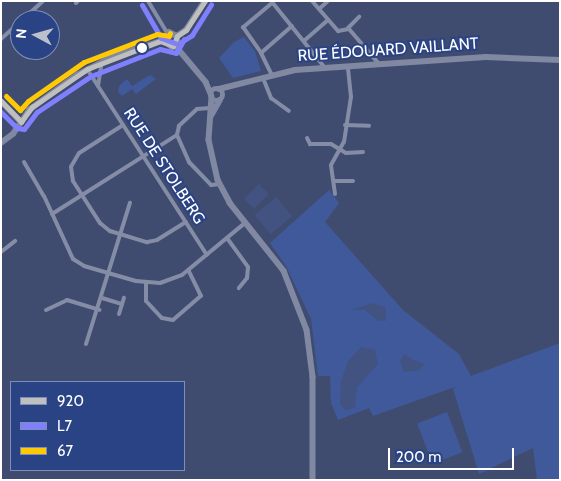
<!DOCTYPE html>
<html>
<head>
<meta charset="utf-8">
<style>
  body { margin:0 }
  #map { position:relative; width:561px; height:481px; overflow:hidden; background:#3f4c70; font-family:Cabin,sans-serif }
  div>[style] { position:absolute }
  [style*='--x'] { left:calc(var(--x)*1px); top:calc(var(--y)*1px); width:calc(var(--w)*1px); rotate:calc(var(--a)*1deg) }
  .green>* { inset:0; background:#3f599a; transform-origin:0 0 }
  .water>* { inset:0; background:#425382; transform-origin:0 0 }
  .street>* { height:4px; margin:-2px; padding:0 2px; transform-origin:2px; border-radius:2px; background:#858da6 }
  .secondary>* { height:5.5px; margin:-2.75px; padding:0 2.75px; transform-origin:2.75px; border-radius:2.75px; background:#8088a2 }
  .secondary>.ring { margin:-2.75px; padding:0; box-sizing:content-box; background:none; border:5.5px solid #8088a2; border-radius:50% }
  .bus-1>* { height:5px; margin:-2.5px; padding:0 2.5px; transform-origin:2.5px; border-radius:2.5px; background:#bfbfbf }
  .bus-2>* { height:5px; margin:-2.5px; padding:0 2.5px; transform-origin:2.5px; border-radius:2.5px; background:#8080ff }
  .bus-3>* { height:5px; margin:-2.5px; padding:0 2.5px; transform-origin:2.5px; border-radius:2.5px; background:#ffc904 }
  .dots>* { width:14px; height:14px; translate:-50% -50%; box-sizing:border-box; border:2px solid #2a4385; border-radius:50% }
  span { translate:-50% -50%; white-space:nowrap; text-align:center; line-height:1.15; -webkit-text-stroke:4px #2a4385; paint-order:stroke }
  .street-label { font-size:16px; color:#fff }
  .frame { position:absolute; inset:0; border:2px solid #fff; pointer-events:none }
  .legend { position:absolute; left:10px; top:381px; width:175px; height:90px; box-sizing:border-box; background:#2a4385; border:1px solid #7f8eb6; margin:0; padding:6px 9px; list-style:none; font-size:15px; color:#fff }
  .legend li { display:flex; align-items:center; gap:10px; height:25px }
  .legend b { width:25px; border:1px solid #7f8eb6 }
  .north { position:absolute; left:10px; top:10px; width:50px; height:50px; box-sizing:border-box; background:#2a4385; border:1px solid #7f8eb6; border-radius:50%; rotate:276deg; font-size:14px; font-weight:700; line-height:20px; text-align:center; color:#fff }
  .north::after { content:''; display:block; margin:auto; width:18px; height:22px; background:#bcc0cd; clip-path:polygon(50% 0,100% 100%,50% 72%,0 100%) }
  .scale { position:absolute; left:388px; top:448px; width:126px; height:22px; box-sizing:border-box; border:2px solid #fff; border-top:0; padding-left:6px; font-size:15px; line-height:18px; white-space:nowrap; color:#fff; -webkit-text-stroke:4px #2a4385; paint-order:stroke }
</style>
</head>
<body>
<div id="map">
  <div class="green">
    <i style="clip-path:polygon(244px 37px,255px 51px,261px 71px,233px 78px,219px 58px,234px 42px)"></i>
    <i style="clip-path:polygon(150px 75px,156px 79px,136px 94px,132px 89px,122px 96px,118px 92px,119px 86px,127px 79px,132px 86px)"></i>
    <i style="clip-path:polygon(329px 190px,339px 203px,325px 222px,403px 310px,459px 354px,471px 376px,560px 343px,560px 480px,537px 480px,533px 448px,479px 474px,453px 389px,455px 387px,373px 416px,369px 408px,338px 420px,331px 403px,330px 376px,318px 376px,311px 319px,286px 266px,270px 243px)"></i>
    <i style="left:447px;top:412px;width:43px;height:32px;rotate:69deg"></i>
  </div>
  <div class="water">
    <i style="left:259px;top:184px;width:14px;height:21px;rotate:45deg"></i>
    <i style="left:276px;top:197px;width:25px;height:28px;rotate:50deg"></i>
    <i style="clip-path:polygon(373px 303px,386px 308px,386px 321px,378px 321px,365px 310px,351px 310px)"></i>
    <i style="clip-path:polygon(361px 347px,375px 350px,378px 364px,357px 387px,355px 407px,346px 411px,340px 404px,341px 381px,348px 361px)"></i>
    <i style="clip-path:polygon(404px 354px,413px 360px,425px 364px,419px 370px,404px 372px,400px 362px)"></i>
  </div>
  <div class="street">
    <i style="--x:148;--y:1;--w:37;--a:59"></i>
    <i style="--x:312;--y:1;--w:40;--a:49"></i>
    <i style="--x:338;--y:31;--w:11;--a:-10"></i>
    <i style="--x:349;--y:29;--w:46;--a:49.4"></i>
    <i style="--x:272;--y:2;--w:85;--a:51.2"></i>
    <i style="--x:76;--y:3;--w:3;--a:-45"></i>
    <i style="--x:272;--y:3;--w:38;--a:140"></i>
    <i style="--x:243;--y:27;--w:32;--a:55"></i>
    <i style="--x:261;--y:53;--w:41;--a:-41.1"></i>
    <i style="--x:319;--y:9;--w:12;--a:-42"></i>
    <i style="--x:22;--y:20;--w:28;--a:-42"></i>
    <i style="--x:348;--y:28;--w:16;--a:-45"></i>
    <i style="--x:1;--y:39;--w:25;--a:-42"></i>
    <i style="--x:305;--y:40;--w:30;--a:-41"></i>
    <i style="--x:261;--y:53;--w:25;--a:64"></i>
    <i style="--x:87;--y:69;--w:221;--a:57.2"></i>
    <i style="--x:263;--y:78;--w:22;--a:68"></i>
    <i style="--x:271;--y:98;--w:22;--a:36"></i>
    <i style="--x:98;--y:86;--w:25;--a:-81"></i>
    <i style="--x:210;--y:108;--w:13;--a:176"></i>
    <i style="--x:197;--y:109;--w:25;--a:137"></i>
    <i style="--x:179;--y:126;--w:9;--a:103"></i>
    <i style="--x:177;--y:135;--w:30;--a:66"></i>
    <i style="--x:189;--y:162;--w:32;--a:46"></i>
    <i style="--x:211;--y:185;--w:9;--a:-6"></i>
    <i style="--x:123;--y:125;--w:52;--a:147.5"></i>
    <i style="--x:79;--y:153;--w:16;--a:120"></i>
    <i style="--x:71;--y:167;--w:14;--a:82"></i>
    <i style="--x:73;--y:181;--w:50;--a:57.3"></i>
    <i style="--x:100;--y:223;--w:13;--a:39"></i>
    <i style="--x:110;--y:231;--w:39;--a:17"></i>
    <i style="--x:147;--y:242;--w:10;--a:-11"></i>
    <i style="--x:157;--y:240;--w:34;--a:-32"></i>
    <i style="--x:345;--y:125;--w:24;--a:2"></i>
    <i style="--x:307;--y:138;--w:7;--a:63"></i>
    <i style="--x:310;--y:144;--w:21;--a:0"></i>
    <i style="--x:331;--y:144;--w:17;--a:31"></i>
    <i style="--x:346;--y:153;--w:17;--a:-3"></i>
    <i style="--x:24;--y:162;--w:39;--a:60"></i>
    <i style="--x:44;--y:196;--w:69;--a:65.3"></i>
    <i style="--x:73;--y:259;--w:13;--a:32"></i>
    <i style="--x:84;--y:266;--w:54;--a:16.1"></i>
    <i style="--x:136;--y:281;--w:24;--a:5"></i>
    <i style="--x:160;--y:283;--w:23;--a:-20"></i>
    <i style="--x:182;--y:275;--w:83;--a:-39.6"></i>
    <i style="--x:334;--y:181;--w:19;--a:0"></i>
    <i style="--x:335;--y:194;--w:29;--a:-98"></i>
    <i style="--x:331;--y:165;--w:26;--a:-61"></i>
    <i style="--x:344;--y:142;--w:46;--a:-81.2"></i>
    <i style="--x:351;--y:97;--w:30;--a:-96"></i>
    <i style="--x:52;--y:214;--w:148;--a:-32.3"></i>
    <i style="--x:227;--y:238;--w:36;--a:54"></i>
    <i style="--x:248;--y:267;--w:11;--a:95"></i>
    <i style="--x:247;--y:278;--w:13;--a:129"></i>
    <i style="--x:1;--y:252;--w:18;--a:-38"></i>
    <i style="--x:146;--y:283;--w:18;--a:90"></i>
    <i style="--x:146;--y:301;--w:23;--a:47"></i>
    <i style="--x:162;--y:318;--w:11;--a:10"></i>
    <i style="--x:173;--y:320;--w:37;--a:-41"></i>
    <i style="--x:201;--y:296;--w:28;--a:-116"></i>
    <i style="--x:102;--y:298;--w:21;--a:17"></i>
    <i style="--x:46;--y:310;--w:23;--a:-25"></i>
    <i style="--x:67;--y:300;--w:34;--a:17"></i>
    <i style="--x:119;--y:314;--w:17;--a:-73"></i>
    <i style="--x:86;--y:344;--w:148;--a:-72.7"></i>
  </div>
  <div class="secondary">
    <i style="--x:177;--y:36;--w:11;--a:-34"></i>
    <i style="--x:186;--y:30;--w:35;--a:-57"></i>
    <i style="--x:164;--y:40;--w:11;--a:41"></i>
    <i style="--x:172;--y:47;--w:7;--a:-45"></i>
    <i style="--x:177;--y:42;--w:6;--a:-90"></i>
    <i style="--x:164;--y:40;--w:9;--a:-58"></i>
    <i style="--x:169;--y:32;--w:9;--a:27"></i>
    <i style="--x:175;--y:45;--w:48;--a:50"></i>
    <i style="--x:206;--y:82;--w:13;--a:67"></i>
    <i style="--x:219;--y:89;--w:78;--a:-14"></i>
    <i style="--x:295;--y:70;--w:191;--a:-3.9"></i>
    <i style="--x:486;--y:57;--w:74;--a:2.3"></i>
    <i class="ring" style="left:211px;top:89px;width:6.5px;height:6.5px"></i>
    <i style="--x:212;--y:97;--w:43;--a:94"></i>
    <i style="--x:209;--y:140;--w:41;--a:77.3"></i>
    <i style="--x:218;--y:180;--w:26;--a:62"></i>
    <i style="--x:230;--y:203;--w:87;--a:51.5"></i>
    <i style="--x:284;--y:271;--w:63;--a:68.7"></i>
    <i style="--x:307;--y:330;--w:47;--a:82.7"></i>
    <i style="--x:313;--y:377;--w:103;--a:90"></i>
    <i style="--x:1;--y:101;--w:29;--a:46"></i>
    <i style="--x:211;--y:116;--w:18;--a:-61"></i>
    <i style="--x:1;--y:143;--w:15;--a:-37"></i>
    <i style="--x:13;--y:134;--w:29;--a:-56"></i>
    <i style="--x:29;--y:110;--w:59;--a:-36.1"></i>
    <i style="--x:77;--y:75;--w:42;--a:-27.2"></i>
    <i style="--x:114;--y:56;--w:52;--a:-17.7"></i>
  </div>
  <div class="bus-1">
    <i style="--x:177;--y:36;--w:11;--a:-34"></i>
    <i style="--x:186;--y:30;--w:35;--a:-57"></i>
    <i style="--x:1;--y:101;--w:29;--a:46"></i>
    <i style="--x:21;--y:122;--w:19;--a:-54"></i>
    <i style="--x:32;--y:107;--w:67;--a:-34.6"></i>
    <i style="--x:87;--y:69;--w:78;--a:-21"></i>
    <i style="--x:160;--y:41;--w:14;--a:21"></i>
    <i style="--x:173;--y:46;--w:11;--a:-68"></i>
  </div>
  <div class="bus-2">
    <i style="--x:142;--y:5;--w:38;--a:60"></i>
    <i style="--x:161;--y:38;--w:15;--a:20"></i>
    <i style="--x:181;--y:42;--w:13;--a:-32"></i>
    <i style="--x:192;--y:35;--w:36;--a:-58"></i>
    <i style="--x:1;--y:112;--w:23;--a:45"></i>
    <i style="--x:17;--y:128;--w:7;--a:8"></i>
    <i style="--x:24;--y:129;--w:21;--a:-53"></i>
    <i style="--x:37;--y:112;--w:65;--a:-33.7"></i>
    <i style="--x:91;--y:76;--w:74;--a:-21.4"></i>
    <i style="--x:160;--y:49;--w:16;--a:14"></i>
    <i style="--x:176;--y:53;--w:16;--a:-60"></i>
  </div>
  <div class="bus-3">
    <i style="--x:6;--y:96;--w:20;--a:45"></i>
    <i style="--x:20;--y:110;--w:12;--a:-48"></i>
    <i style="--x:28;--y:101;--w:68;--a:-34.9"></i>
    <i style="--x:84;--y:62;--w:78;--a:-21"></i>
    <i style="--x:157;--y:34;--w:12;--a:9"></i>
    <i style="--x:169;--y:36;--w:3;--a:-72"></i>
  </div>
  <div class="dots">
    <i style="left:142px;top:48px;background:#fff"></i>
  </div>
  <div class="street-label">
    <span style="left:388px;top:50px;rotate:-4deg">RUE ÉDOUARD VAILLANT</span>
    <span style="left:164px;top:166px;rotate:57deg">RUE DE STOLBERG</span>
  </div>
  <div class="frame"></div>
  <ul class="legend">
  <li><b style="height:6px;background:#bfbfbf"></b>920</li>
  <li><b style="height:6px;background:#8080ff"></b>L7</li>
  <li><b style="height:6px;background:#ffc904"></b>67</li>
  </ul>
  <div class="north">N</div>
  <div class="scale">200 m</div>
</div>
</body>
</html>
